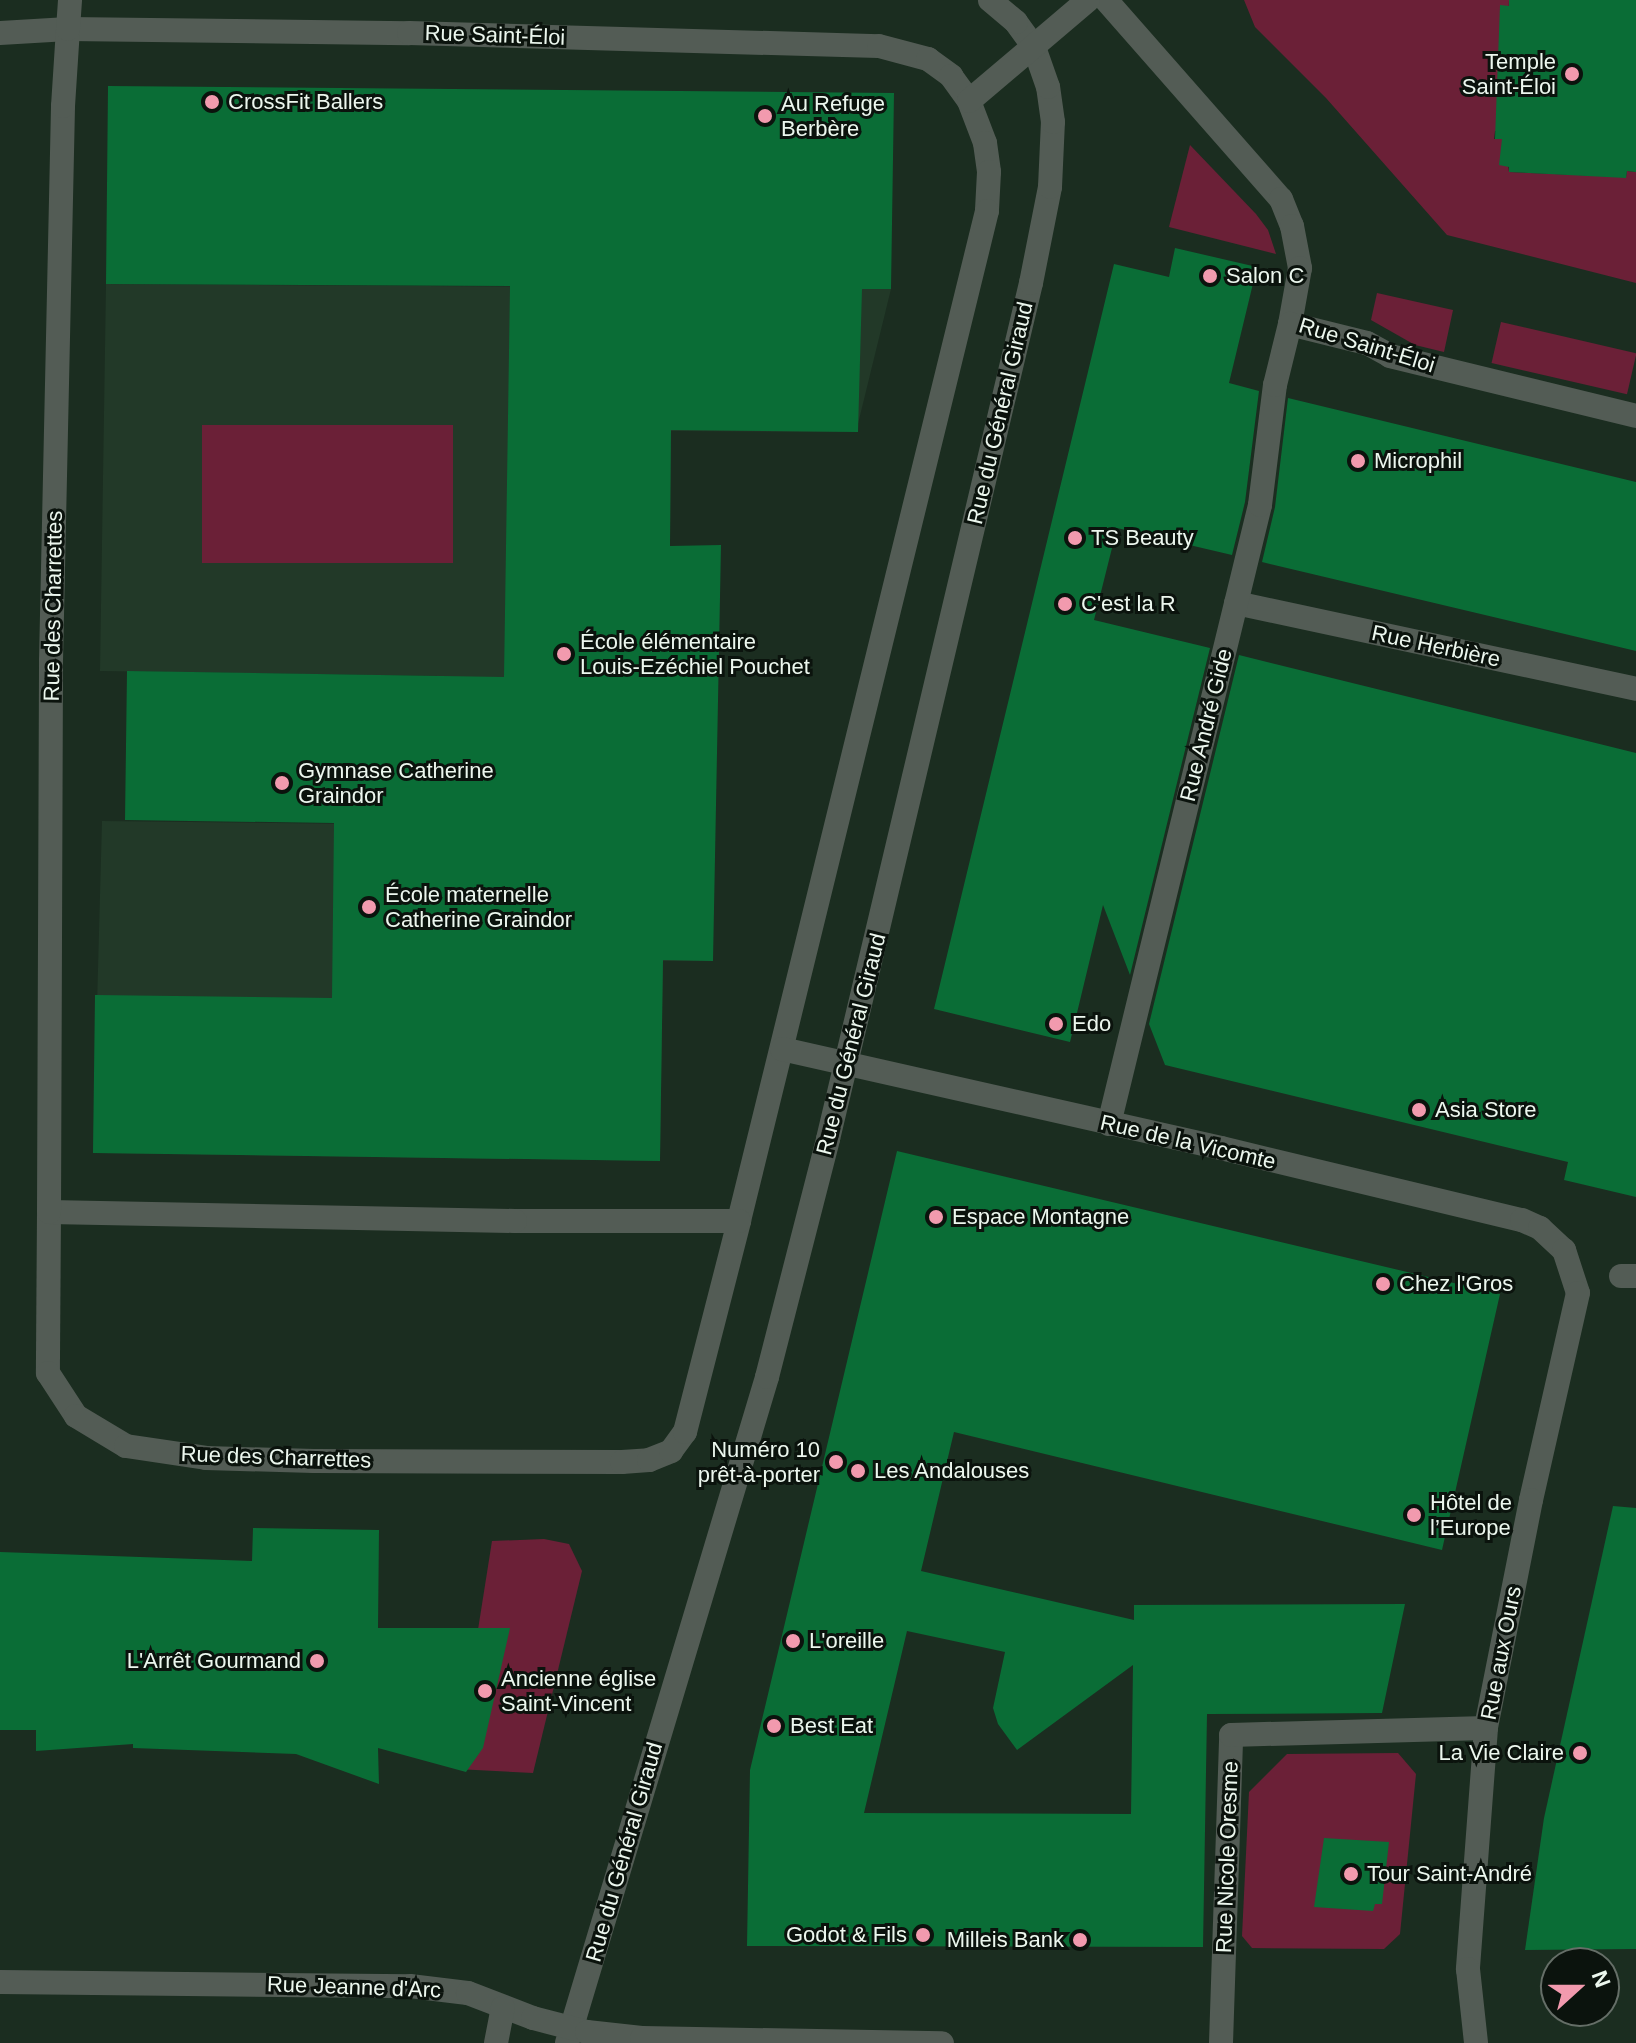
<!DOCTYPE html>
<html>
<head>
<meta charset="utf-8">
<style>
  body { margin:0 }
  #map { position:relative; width:1636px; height:2043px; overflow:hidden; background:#1b2d20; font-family:Arial,sans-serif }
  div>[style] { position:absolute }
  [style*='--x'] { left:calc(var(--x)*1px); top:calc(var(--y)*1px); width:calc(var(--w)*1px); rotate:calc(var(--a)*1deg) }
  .built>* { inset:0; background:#223928 }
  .green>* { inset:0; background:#6b2037; transform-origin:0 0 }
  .building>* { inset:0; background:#0a6d36 }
  .lane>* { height:24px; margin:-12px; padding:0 12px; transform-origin:12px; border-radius:12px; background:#535c55 }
  .street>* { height:24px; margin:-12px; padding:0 12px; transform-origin:12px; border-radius:12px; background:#535c55 }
  .dots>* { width:22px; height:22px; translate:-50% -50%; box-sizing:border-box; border:4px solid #0b130d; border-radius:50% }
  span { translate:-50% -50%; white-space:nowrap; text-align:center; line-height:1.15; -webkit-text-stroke:6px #0b130d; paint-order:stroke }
  .street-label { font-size:22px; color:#ecf7ee }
  .poi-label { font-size:22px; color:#ecf7ee }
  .right { translate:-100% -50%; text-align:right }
  .left { translate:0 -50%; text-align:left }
  .north { position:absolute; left:1540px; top:1947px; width:80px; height:80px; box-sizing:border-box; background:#0b130d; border:2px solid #656e67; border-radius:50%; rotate:69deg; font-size:22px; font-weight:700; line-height:32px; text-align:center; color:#ecf7ee }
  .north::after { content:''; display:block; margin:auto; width:28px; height:36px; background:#f29aae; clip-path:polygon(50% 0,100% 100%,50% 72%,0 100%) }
</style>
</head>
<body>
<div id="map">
  <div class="built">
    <i style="clip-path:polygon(106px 284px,891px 289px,856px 432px,671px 431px,670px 546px,713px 961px,663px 961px,660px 1161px,93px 1153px,102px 821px,438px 825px,439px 676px,100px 671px)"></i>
  </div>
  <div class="green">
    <i style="clip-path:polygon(1244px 0,1509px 0,1504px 131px,1495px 131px,1494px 139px,1504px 139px,1509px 172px,1626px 177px,1627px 171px,1636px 172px,1636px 283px,1447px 235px,1326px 98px,1255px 27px)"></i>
    <i style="clip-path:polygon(1190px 145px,1256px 214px,1268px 230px,1276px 254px,1169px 227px)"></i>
    <i style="clip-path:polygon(1377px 293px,1453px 310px,1444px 352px,1415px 345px,1371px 320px)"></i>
    <i style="left:1501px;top:322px;width:139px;height:42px;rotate:13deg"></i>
    <i style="left:202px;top:425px;width:251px;height:138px"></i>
    <i style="clip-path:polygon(544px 1539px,569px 1544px,582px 1571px,533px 1773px,456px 1769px,492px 1541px)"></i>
    <i style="clip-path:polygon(1398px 1753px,1416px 1774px,1400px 1934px,1384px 1949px,1252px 1948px,1242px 1936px,1249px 1792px,1287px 1754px)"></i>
  </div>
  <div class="building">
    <i style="clip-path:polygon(1509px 0,1636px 0,1636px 172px,1627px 171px,1626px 178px,1509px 172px,1509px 167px,1499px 165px,1502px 139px,1495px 139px,1500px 5px,1509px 6px)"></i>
    <i style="clip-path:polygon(108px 86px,894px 93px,891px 289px,862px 289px,858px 432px,671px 430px,670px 546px,721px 545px,713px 961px,663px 960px,660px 1161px,93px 1153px,95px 995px,332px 998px,334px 823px,125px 820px,127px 671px,504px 677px,510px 286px,106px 284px)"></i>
    <i style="clip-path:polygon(1175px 248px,1257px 267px,1229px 383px,1259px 391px,1245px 502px,1232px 555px,1117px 528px,1094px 620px,1210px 648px,1130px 975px,1103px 905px,1070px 1042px,934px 1009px,1114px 264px,1169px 277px)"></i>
    <i style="clip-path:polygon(1288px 398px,1636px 482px,1636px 651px,1262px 562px,1275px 507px)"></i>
    <i style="clip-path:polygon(1239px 655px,1636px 753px,1636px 1197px,1564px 1180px,1568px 1162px,1165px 1065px,1149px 1024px)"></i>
    <i style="clip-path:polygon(evenodd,897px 1151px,1500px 1294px,1442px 1550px,954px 1432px,921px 1571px,1134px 1620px,1134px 1605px,1405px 1604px,1382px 1713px,1207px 1714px,1203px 1947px,747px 1946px,750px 1770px,897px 1151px,907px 1631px,1005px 1652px,993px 1708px,998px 1724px,1017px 1750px,1133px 1665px,1131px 1814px,864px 1813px,907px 1631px)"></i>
    <i style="clip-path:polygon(1613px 1506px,1636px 1508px,1636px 1949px,1525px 1950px,1544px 1818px)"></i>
    <i style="clip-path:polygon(253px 1528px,379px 1530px,378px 1628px,510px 1628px,483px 1748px,466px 1772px,378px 1748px,379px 1784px,296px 1754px,133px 1748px,133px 1744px,36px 1751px,36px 1730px,0 1730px,0 1552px,252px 1561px)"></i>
    <i style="clip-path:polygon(1324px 1838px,1389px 1842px,1382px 1904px,1375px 1904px,1373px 1911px,1314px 1907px)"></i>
  </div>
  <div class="lane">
    <i style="--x:49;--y:1212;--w:161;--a:90.4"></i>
    <i style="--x:48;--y:1373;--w:51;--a:56.9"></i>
    <i style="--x:76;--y:1416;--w:58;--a:31"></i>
    <i style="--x:126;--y:1446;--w:81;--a:8.5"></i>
    <i style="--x:206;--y:1458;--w:108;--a:1.6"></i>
    <i style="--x:314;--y:1461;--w:308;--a:0.2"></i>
    <i style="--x:622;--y:1462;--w:27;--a:-4"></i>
    <i style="--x:649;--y:1460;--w:24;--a:-22"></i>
    <i style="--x:671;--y:1451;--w:24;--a:-54"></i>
    <i style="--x:685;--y:1432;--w:218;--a:-75.6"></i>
    <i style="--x:567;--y:2043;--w:695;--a:-73.28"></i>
    <i style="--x:767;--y:1377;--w:246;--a:-75.6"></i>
    <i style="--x:828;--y:1139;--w:880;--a:-76.66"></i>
    <i style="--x:1031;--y:283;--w:98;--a:-78.8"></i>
    <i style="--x:1050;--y:187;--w:65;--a:-87.4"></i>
    <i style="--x:1053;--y:122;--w:35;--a:-98"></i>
    <i style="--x:1048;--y:87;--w:42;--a:-109.3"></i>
    <i style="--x:1034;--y:47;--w:31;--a:-126"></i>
    <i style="--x:1016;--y:22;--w:34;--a:-140"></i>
  </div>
  <div class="street">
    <i style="--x:1106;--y:0;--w:265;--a:48.7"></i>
    <i style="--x:1281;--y:199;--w:29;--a:68"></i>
    <i style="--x:1292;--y:226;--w:43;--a:79.2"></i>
    <i style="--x:1300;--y:268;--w:57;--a:100.1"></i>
    <i style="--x:1290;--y:324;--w:79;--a:13.9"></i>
    <i style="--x:1367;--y:343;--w:26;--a:29"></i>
    <i style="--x:1390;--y:356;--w:253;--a:13.7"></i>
    <i style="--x:0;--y:33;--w:68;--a:-3.4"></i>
    <i style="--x:68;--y:29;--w:341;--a:0.7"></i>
    <i style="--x:409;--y:33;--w:470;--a:1.6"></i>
    <i style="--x:879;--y:46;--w:51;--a:14.9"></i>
    <i style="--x:928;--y:59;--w:29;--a:36"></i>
    <i style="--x:951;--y:76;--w:31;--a:54"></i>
    <i style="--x:969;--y:101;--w:45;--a:69.1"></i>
    <i style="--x:985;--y:143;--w:29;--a:82"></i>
    <i style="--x:989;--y:172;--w:39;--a:93"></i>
    <i style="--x:987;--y:211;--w:1040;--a:103.8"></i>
    <i style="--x:739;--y:1221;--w:224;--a:180"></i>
    <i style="--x:515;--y:1221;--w:466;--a:-178.9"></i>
    <i style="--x:49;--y:1212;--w:551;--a:-89.79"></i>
    <i style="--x:51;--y:661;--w:555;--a:-88.76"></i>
    <i style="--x:63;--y:106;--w:77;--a:-86.3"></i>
    <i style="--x:68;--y:29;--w:29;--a:-86"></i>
    <i style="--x:969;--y:101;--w:156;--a:-40.3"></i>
    <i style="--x:1236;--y:603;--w:409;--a:12.1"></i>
    <i style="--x:782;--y:1049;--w:450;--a:12.7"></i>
    <i style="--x:1221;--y:1148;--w:309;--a:13.5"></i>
    <i style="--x:1522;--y:1220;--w:20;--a:24"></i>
    <i style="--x:1540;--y:1228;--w:33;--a:43"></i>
    <i style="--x:1564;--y:1250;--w:45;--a:72"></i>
    <i style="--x:1578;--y:1293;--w:212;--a:102.8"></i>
    <i style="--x:1531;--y:1500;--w:232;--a:101.2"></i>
    <i style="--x:1486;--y:1728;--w:242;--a:94.3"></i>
    <i style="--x:1468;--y:1969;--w:74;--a:83.8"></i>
    <i style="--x:1109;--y:1124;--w:637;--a:-76.29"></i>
    <i style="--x:1260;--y:505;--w:121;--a:-82.9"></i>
    <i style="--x:1275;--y:385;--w:63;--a:-76.2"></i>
    <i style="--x:1621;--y:1276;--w:15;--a:0"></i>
    <i style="--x:0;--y:1982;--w:410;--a:0.6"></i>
    <i style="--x:410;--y:1986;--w:58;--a:6.9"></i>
    <i style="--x:468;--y:1993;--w:70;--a:21"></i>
    <i style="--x:533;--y:2018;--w:56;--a:14.5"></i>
    <i style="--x:587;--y:2032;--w:55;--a:6.2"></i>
    <i style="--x:642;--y:2038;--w:300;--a:1"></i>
    <i style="--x:496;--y:2043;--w:36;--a:-79"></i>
    <i style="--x:1221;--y:2043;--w:308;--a:-88.1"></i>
    <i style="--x:1231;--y:1735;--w:255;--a:-1.6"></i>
  </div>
  <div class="dots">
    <i style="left:1572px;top:74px;background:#f29aae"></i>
    <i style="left:212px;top:102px;background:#f29aae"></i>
    <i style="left:765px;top:116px;background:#f29aae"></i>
    <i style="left:1210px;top:276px;background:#f29aae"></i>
    <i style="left:1358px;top:461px;background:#f29aae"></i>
    <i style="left:1075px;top:538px;background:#f29aae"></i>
    <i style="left:1065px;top:604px;background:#f29aae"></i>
    <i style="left:564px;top:654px;background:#f29aae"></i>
    <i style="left:282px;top:783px;background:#f29aae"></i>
    <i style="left:369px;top:907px;background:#f29aae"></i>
    <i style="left:1056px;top:1024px;background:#f29aae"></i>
    <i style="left:1419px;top:1110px;background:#f29aae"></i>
    <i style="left:936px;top:1217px;background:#f29aae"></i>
    <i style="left:1383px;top:1284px;background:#f29aae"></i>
    <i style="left:836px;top:1462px;background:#f29aae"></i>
    <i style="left:858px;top:1471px;background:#f29aae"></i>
    <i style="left:1414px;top:1515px;background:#f29aae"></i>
    <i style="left:793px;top:1641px;background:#f29aae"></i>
    <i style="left:317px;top:1661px;background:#f29aae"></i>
    <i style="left:485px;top:1691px;background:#f29aae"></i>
    <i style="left:774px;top:1726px;background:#f29aae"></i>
    <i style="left:1580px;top:1753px;background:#f29aae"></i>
    <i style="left:1351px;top:1874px;background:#f29aae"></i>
    <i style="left:923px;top:1935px;background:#f29aae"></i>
    <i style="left:1080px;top:1940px;background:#f29aae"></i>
  </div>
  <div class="street-label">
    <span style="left:495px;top:35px;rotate:2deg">Rue Saint-Éloi</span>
    <span style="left:1367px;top:345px;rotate:17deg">Rue Saint-Éloi</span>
    <span style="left:1000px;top:413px;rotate:-77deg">Rue du Général Giraud</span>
    <span style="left:53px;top:606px;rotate:-89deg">Rue des Charrettes</span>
    <span style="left:1436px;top:646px;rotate:12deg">Rue Herbière</span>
    <span style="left:1206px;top:725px;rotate:-76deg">Rue André Gide</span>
    <span style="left:851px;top:1044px;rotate:-76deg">Rue du Général Giraud</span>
    <span style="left:1188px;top:1142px;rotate:13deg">Rue de la Vicomte</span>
    <span style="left:276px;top:1457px;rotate:2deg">Rue des Charrettes</span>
    <span style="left:1501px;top:1653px;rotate:-79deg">Rue aux Ours</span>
    <span style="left:624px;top:1852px;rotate:-74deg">Rue du Général Giraud</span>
    <span style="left:1227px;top:1857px;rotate:-88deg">Rue Nicole Oresme</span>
    <span style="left:354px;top:1987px;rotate:2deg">Rue Jeanne d'Arc</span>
  </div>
  <div class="poi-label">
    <span class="right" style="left:1556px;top:74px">Temple<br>Saint-Éloi</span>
    <span class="left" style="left:228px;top:102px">CrossFit Ballers</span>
    <span class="left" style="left:781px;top:116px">Au Refuge<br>Berbère</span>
    <span class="left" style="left:1226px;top:276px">Salon C</span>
    <span class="left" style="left:1374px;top:461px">Microphil</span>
    <span class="left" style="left:1091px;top:538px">TS Beauty</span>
    <span class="left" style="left:1081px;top:604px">C'est la R</span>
    <span class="left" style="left:580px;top:654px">École élémentaire<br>Louis-Ezéchiel Pouchet</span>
    <span class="left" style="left:298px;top:783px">Gymnase Catherine<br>Graindor</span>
    <span class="left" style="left:385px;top:907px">École maternelle<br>Catherine Graindor</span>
    <span class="left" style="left:1072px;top:1024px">Edo</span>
    <span class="left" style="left:1435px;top:1110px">Asia Store</span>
    <span class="left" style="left:952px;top:1217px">Espace Montagne</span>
    <span class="left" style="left:1399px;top:1284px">Chez l'Gros</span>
    <span class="right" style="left:820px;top:1462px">Numéro 10<br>prêt-à-porter</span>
    <span class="left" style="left:874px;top:1471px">Les Andalouses</span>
    <span class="left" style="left:1430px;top:1515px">Hôtel de<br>l’Europe</span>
    <span class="left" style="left:809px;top:1641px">L'oreille</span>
    <span class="right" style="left:301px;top:1661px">L'Arrêt Gourmand</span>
    <span class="left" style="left:501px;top:1691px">Ancienne église<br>Saint-Vincent</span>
    <span class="left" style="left:790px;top:1726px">Best Eat</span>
    <span class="right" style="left:1564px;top:1753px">La Vie Claire</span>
    <span class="left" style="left:1367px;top:1874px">Tour Saint-André</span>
    <span class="right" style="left:907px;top:1935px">Godot &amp; Fils</span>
    <span class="right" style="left:1064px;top:1940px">Milleis Bank</span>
  </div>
  <div class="north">N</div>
</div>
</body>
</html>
